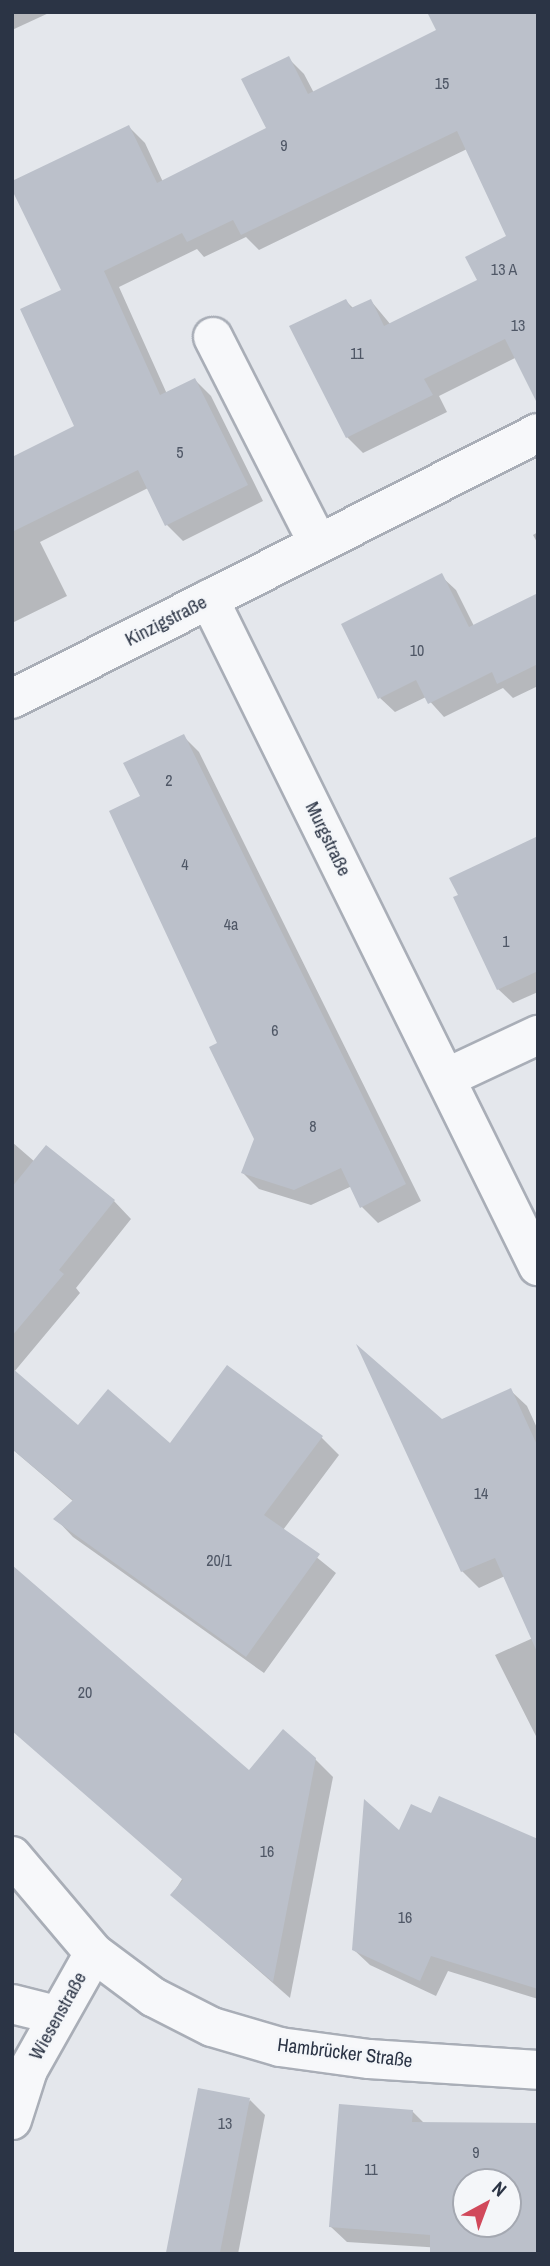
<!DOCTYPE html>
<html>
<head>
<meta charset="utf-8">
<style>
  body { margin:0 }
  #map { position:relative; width:550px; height:2266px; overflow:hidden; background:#e4e7ec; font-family:"Archivo Narrow",sans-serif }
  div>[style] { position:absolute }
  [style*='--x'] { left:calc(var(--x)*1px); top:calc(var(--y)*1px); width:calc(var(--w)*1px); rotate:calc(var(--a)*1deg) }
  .shadow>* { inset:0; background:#0003 }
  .building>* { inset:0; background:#bbc0ca; transform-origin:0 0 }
  .roads { filter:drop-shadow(2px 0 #a9aeb7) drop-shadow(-2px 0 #a9aeb7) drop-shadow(0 2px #a9aeb7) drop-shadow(0 -2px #a9aeb7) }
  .minor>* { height:38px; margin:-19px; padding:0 19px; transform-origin:19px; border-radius:19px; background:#f7f8fa }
  .tertiary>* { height:38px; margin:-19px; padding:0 19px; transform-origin:19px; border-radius:19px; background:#f7f8fa }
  span { translate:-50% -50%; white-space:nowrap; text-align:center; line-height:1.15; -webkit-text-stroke:5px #f4f6f9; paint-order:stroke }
  .number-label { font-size:16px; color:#4f5766 }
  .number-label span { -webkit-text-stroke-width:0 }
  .street-label { font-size:19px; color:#2b3445 }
  .frame { position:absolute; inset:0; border:14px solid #2b3445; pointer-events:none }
  .north { position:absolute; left:452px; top:2168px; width:70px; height:70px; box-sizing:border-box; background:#f4f6f9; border:2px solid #a4a8b1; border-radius:50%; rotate:41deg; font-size:19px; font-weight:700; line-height:28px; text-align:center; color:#2b3445 }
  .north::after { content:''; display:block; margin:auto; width:24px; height:32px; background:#d1495b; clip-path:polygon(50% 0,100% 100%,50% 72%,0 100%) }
</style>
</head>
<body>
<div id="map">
  <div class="shadow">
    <i style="clip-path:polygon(12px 12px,51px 12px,12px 30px)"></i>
    <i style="clip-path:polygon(538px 12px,517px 357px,439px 396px,447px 412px,363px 453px,347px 437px,292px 327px,346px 301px,354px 309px,371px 301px,391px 325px,479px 281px,508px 237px,467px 149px,259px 250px,246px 237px,204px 257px,197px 249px,119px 287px,167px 394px,195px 380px,211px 396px,263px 501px,183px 541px,167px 525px,148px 488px,40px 542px,67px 596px,12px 623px,12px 459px,77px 427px,63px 291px,129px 127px,145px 143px,163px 182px,269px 129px,288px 58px,304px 74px,314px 93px)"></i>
    <i style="clip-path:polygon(538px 532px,538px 544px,533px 535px)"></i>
    <i style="clip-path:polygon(441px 576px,456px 590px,474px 626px,538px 638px,538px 686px,513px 698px,503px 688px,444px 717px,426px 697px,395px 712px,380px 698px)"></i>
    <i style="clip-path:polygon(183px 736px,199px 752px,421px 1201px,378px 1223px,362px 1207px,352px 1186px,311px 1205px,259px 1189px,243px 1173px,256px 1139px,220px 1044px,142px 797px)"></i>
    <i style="clip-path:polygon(538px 837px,538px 992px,513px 1003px,498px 989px)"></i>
    <i style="clip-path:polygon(12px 1142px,35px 1162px,114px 1201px,131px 1219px,76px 1288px,80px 1293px,14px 1372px,78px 1428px,170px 1445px,321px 1437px,339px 1455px,283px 1530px,336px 1573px,264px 1673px,73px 1537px,56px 1519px,74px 1502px,12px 1449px)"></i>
    <i style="clip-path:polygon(361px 1351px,442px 1421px,510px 1390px,527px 1406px,538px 1430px,538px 1740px,495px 1655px,533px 1638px,505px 1576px,479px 1588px,462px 1571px)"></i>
    <i style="clip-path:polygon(315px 1759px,333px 1777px,290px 1998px,172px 1895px,249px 1773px)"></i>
    <i style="clip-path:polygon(432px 1815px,538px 1866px,538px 1999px,448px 1971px,436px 1996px,370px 1965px,353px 1949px,400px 1833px)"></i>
    <i style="clip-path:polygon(250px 2100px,265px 2115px,238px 2254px,166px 2254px)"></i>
    <i style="clip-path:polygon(evenodd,412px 2111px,425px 2124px,538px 2129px,538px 2254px,347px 2242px,331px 2227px,412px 2111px,466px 2182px,508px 2182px,508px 2224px,466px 2224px,466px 2182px)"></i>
  </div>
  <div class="building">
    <i style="clip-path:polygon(427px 12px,538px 12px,538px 405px,505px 339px,424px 379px,433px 395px,346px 438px,289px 326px,346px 299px,351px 308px,371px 299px,384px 326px,477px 280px,465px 257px,506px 236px,457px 131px,241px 235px,233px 220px,187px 242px,182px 233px,104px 271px,160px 395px,195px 378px,248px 485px,165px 526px,138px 470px,12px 532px,12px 457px,74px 426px,20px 309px,61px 290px,12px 190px,12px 181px,129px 125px,157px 183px,266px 128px,241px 79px,289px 56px,308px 94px,436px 30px)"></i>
    <i style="clip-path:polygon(442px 573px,469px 627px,538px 593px,538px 664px,497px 684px,492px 672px,428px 704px,416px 680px,378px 699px,341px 624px)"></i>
    <i style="clip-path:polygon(184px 734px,406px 1184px,360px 1208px,341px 1168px,294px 1190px,241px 1173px,254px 1139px,209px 1047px,217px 1043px,109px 811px,140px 796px,123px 763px)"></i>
    <i style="clip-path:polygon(538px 836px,538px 971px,497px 990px,453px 897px,458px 895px,449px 878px)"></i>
    <i style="clip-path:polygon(46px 1145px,115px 1200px,59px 1270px,64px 1274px,12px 1336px,12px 1187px)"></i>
    <i style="clip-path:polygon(356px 1344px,442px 1419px,511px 1388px,538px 1447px,538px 1654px,495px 1558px,461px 1572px)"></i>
    <i style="clip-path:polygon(227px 1365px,323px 1436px,264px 1515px,320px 1554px,246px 1657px,53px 1519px,73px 1500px,12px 1449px,12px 1368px,78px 1425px,108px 1389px,170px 1443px)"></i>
    <i style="clip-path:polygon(12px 1565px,249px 1770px,283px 1729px,316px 1758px,273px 1982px,170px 1895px,183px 1880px,12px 1731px)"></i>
    <i style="clip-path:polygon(439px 1796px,538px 1839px,538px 1989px,431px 1956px,420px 1981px,352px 1950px,364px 1799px,399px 1830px,411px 1804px,431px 1813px)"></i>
    <i style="left:198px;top:2088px;width:53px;height:169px;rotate:11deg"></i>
    <i style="clip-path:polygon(evenodd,339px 2104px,413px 2110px,412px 2122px,538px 2123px,538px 2254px,430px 2254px,430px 2235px,329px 2227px,339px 2104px,466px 2182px,508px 2182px,508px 2224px,466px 2224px,466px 2182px)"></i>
  </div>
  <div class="roads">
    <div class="minor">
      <i style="--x:213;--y:337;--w:231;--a:63"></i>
      <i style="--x:209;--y:599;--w:744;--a:63.75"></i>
      <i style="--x:12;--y:699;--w:589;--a:-26.83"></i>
      <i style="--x:446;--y:1078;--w:102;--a:-25.1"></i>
      <i style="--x:12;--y:2004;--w:45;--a:14"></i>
    </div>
    <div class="tertiary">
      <i style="--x:12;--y:1856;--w:127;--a:49.8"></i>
      <i style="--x:94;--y:1953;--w:74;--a:36.7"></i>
      <i style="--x:153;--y:1997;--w:66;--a:27"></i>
      <i style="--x:212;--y:2027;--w:71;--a:16.4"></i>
      <i style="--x:280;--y:2047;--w:90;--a:7.7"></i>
      <i style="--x:369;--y:2059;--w:169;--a:3.7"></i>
      <i style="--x:12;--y:2120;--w:52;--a:-72.3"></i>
      <i style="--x:28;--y:2070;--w:134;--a:-60.6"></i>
    </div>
  </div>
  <div class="number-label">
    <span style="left:442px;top:83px">15</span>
    <span style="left:284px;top:145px">9</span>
    <span style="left:504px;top:269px">13 A</span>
    <span style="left:518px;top:325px">13</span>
    <span style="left:357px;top:353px">11</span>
    <span style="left:180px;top:452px">5</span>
    <span style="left:417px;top:650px">10</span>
    <span style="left:169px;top:780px">2</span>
    <span style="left:185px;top:864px">4</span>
    <span style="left:231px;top:924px">4a</span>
    <span style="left:506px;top:941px">1</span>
    <span style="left:275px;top:1030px">6</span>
    <span style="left:313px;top:1126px">8</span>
    <span style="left:481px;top:1493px">14</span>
    <span style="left:219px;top:1560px">20/1</span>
    <span style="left:85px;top:1692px">20</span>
    <span style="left:267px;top:1851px">16</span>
    <span style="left:405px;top:1917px">16</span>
    <span style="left:225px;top:2123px">13</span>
    <span style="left:476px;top:2152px">9</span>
    <span style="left:371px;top:2169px">11</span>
  </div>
  <div class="street-label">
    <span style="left:166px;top:621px;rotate:-27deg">Kinzigstraße</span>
    <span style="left:328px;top:839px;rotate:64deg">Murgstraße</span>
    <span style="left:58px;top:2016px;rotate:-61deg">Wiesenstraße</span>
    <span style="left:345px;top:2053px;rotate:7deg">Hambrücker Straße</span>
  </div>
  <div class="frame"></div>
  <div class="north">N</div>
</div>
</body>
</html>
